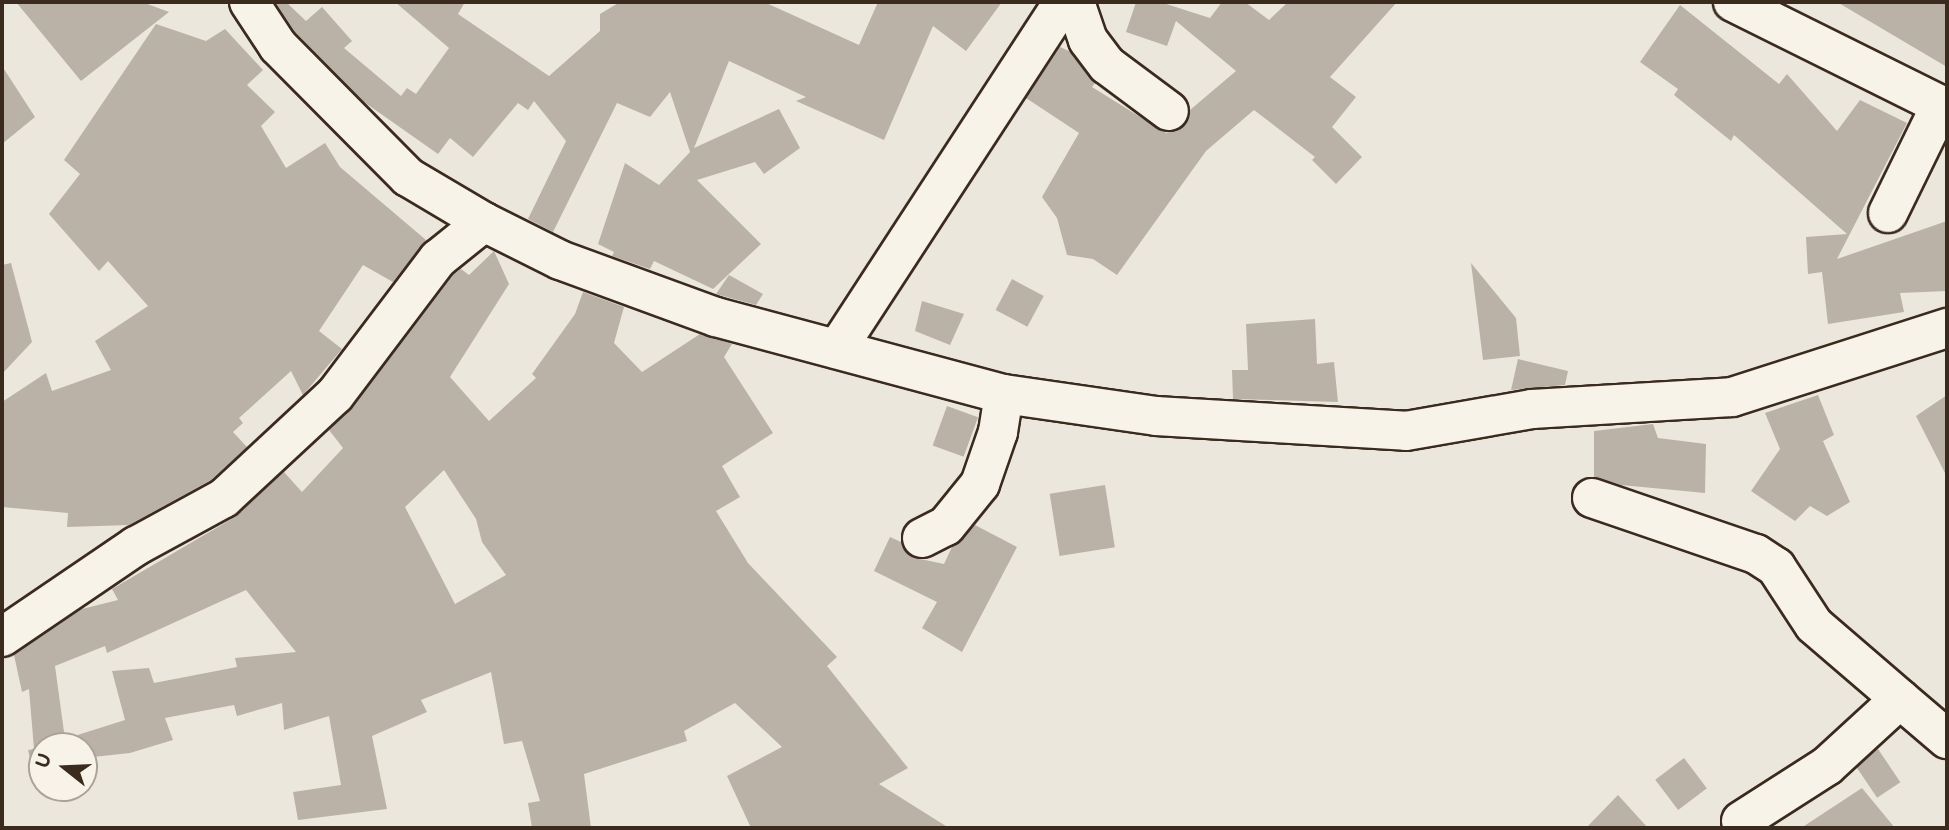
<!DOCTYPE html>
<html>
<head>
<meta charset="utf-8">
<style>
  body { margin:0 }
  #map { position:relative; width:1949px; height:830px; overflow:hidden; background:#ece7dc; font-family:"Balsamiq Sans",sans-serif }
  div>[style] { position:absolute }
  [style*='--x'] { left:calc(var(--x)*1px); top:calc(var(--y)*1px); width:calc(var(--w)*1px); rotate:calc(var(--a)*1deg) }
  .building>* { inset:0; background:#bab2a7; transform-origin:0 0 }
  .roads { filter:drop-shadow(2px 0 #3b2a1e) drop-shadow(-2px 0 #3b2a1e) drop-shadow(0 2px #3b2a1e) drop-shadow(0 -2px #3b2a1e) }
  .minor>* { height:38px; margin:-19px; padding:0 19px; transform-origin:19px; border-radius:19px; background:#f7f3e8 }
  span { translate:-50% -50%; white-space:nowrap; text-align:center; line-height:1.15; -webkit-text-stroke:7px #f7f3e8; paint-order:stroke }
  .frame { position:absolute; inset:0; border:4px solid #3b2a1e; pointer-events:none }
  .north { position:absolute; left:28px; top:732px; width:70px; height:70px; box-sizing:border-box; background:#f7f3e8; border:2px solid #aca397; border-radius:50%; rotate:288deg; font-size:19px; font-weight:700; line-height:28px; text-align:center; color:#3b2a1e }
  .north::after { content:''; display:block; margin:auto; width:24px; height:32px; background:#3b2a1e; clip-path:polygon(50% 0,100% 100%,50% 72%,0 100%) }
</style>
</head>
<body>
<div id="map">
  <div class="building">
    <i style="clip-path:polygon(16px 2px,142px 2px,169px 12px,81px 81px)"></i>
    <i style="clip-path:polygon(275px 2px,286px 2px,306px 21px,322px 7px,352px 41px,344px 48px,401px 96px,407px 88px,416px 94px,449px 48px,395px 2px,465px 2px,458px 14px,549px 76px,600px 31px,600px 14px,620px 2px,764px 2px,859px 45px,878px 2px,1002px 2px,966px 51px,933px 26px,884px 140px,796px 101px,806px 97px,729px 61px,694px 148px,779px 109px,800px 148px,764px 174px,755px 162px,697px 180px,761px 244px,713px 289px,654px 261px,650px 269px,612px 256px,614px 252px,598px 244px,625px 163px,659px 185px,690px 152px,670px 92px,650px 117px,617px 103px,553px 232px,528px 219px,566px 141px,534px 101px,528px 110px,518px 103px,473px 157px,450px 138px,438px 154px,364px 102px,295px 32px)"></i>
    <i style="clip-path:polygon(1136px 2px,1160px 2px,1210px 18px,1222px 2px,1245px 2px,1269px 20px,1288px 2px,1397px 2px,1330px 77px,1356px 97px,1332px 127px,1362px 157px,1336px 184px,1312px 160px,1315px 157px,1254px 110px,1206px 151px,1117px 275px,1093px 259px,1067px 255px,1057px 218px,1042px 197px,1079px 133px,1026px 98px,1060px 47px,1069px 51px,1095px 83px,1092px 87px,1166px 133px,1186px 125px,1190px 110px,1236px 71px,1176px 21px,1167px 46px,1126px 32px)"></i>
    <i style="clip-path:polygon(1837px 2px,1947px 2px,1947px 67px)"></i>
    <i style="clip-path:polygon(1680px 5px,1779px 84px,1787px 74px,1837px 131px,1860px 100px,1907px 123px,1837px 259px,1947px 221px,1947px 291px,1900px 293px,1904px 312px,1828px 324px,1822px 272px,1808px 274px,1806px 237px,1847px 234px,1734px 135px,1731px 141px,1674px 95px,1678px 89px,1640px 62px)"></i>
    <i style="clip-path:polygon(156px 24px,206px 41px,225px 29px,263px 70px,247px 85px,275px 112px,261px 126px,286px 168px,325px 143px,340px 167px,426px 240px,393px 282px,363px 265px,319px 331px,342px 349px,303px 395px,291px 371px,239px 418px,243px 423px,233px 432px,247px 447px,211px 480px,129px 525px,67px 527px,68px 513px,2px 507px,2px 402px,46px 373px,52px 391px,111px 370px,95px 341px,148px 306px,108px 261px,99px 271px,49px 214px,80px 174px,64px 160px)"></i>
    <i style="clip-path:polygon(2px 66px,35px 117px,2px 144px)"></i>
    <i style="clip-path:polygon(evenodd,494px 251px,509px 284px,450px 377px,489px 421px,536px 378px,532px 374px,575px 314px,583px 292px,624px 307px,614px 343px,642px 372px,700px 334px,732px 344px,724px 357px,773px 433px,722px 466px,740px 497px,716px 511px,748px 563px,837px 657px,827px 666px,908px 768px,879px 784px,949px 828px,751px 828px,727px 776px,782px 747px,735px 703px,684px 731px,687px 741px,584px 774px,591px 828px,532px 828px,528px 803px,540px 801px,522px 741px,504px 744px,491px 672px,421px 700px,427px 712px,372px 736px,387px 809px,298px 820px,293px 792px,341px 785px,329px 716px,284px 730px,282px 703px,237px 716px,234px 705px,165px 718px,173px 740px,130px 753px,84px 758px,84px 746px,42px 746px,42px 762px,31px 763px,28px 750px,34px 749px,29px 689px,22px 692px,14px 655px,82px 609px,118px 600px,112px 589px,235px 517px,284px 472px,302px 492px,343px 448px,329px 430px,352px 408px,454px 274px,461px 269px,469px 275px,494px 251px,444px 470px,476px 519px,482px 542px,506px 575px,455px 604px,405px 507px,444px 470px,494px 251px,246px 590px,296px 652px,235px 658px,237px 667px,154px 683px,149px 668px,112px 671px,125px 720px,65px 739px,55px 666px,105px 646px,107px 653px,246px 590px)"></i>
    <i style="clip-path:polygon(11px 263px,32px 342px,2px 374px,2px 265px)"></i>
    <i style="clip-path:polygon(1471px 263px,1516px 318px,1520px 356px,1483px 360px)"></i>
    <i style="clip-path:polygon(729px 275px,763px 294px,756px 305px,716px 294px)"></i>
    <i style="left:1012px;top:279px;width:36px;height:35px;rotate:28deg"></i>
    <i style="clip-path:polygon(922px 301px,964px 314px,950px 345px,915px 331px)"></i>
    <i style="clip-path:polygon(1315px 319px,1317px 364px,1334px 362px,1338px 402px,1233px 399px,1232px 370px,1248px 370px,1246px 324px)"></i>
    <i style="clip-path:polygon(1518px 359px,1568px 371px,1565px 385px,1511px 390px)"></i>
    <i style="clip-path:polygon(1818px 395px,1834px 435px,1823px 441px,1850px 502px,1827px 516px,1810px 506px,1795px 521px,1751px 491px,1780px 449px,1765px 413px)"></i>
    <i style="clip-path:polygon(1947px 395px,1947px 477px,1916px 416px)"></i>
    <i style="left:947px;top:406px;width:33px;height:42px;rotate:20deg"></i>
    <i style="clip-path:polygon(1653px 424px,1658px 438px,1706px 444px,1705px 493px,1621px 485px,1594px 477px,1594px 431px)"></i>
    <i style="left:1105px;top:485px;width:63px;height:56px;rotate:81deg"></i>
    <i style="clip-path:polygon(975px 525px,1017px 547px,962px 652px,922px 628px,937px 602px,874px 571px,890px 537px,901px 542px,911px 557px,944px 564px,952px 547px)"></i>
    <i style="left:1878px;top:749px;width:40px;height:28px;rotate:56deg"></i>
    <i style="left:1684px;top:758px;width:38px;height:36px;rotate:53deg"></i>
    <i style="clip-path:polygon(1862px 788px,1895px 828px,1801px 828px)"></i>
    <i style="clip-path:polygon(1618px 795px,1648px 828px,1586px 828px)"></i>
  </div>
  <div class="roads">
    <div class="minor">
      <i style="--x:249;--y:2;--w:53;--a:56.6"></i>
      <i style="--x:278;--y:46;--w:185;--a:45.2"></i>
      <i style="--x:408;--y:177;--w:88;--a:30.6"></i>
      <i style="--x:484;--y:222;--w:85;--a:26.6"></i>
      <i style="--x:560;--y:260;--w:166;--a:20.1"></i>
      <i style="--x:716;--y:317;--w:298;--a:15"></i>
      <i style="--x:1004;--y:394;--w:154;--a:8.2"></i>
      <i style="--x:1156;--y:416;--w:250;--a:3.4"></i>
      <i style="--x:1406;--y:431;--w:128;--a:-9.9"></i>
      <i style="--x:1532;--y:409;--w:200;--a:-3.4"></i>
      <i style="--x:1732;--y:397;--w:226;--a:-17.8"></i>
      <i style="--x:1075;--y:2;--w:40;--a:71.1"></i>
      <i style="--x:1088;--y:40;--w:31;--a:53"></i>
      <i style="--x:1107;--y:65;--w:77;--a:36.6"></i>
      <i style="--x:1733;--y:2;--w:239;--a:26.4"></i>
      <i style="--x:1888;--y:213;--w:120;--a:-63.9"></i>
      <i style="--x:837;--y:349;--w:414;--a:-56.9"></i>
      <i style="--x:1592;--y:498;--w:173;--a:18.9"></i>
      <i style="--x:1756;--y:554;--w:24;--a:33"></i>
      <i style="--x:1776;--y:567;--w:69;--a:56.8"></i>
      <i style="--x:1814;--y:625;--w:113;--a:40.7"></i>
      <i style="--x:922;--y:538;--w:27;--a:-27"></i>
      <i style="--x:946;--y:526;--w:54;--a:-51"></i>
      <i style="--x:980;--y:484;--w:55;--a:-70.9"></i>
      <i style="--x:998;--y:432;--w:38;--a:-81"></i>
      <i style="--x:2;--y:637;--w:162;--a:-34.2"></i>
      <i style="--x:136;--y:546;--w:100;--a:-28.6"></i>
      <i style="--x:224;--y:498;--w:151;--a:-42.9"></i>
      <i style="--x:335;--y:395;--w:171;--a:-52.9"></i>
      <i style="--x:438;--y:259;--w:59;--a:-38.8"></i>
      <i style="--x:1741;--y:821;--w:102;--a:-32.6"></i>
      <i style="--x:1827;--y:766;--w:99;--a:-42.5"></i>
      <i style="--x:1900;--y:699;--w:62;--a:40.4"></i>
    </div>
  </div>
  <div class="frame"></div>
  <div class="north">U</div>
</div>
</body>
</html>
